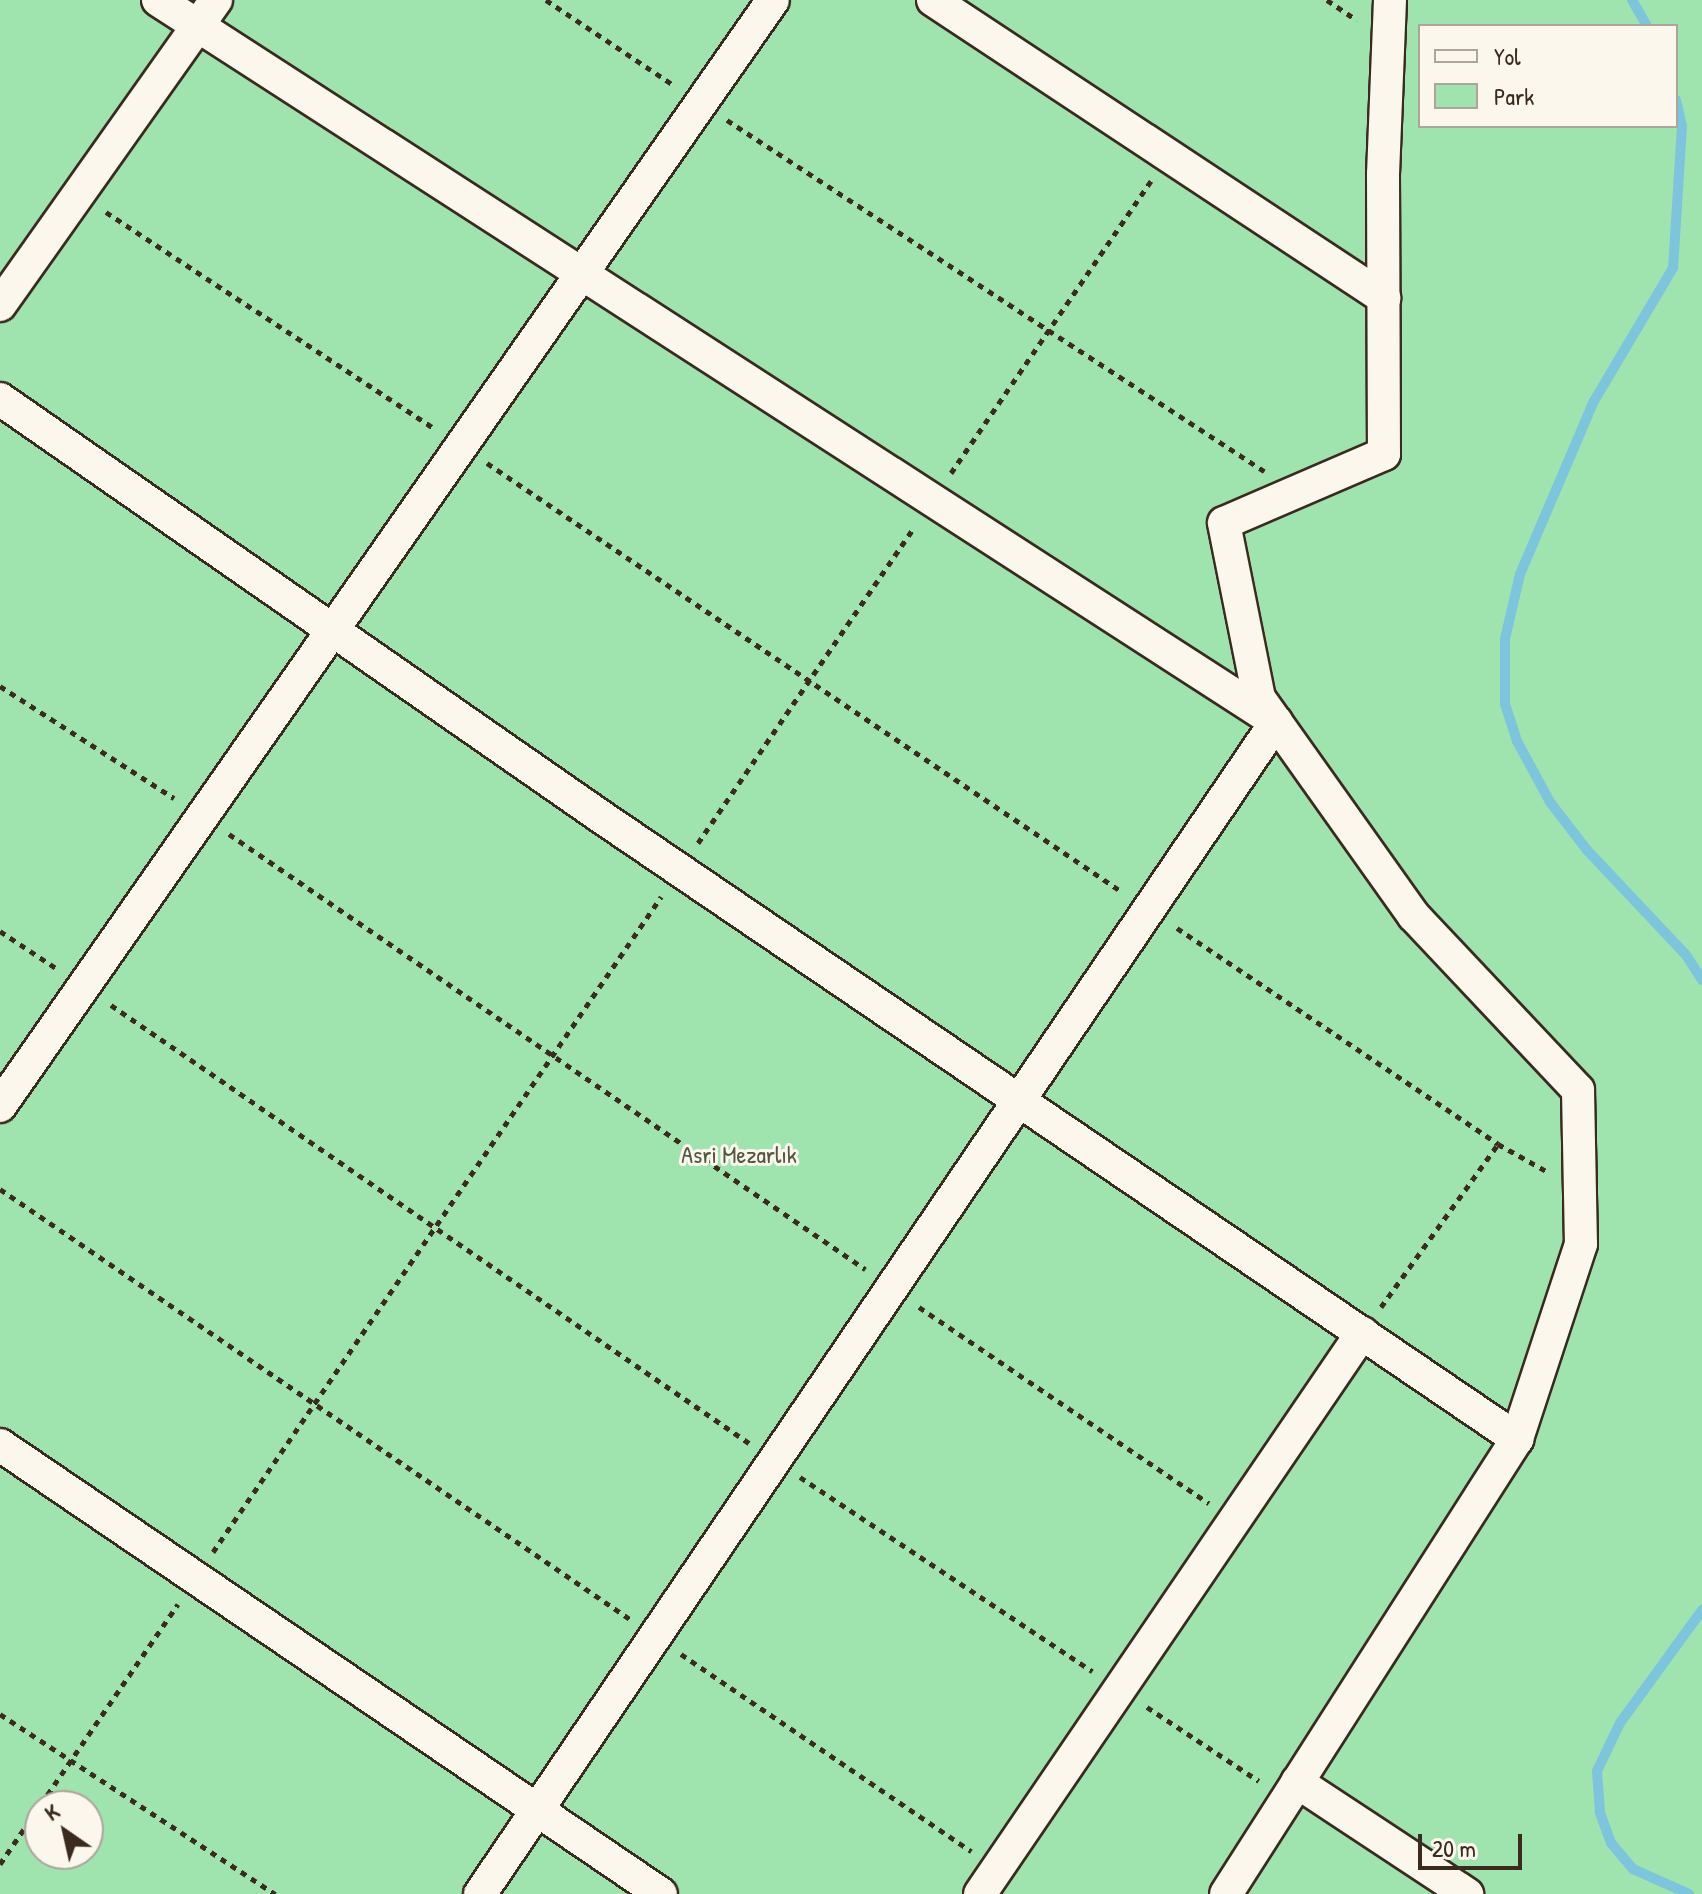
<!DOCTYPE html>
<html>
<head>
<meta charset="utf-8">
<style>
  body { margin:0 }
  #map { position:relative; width:1702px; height:1894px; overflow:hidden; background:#fbece2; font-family:"Patrick Hand",sans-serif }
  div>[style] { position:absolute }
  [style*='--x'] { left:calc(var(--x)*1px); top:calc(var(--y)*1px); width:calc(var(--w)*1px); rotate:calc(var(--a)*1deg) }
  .green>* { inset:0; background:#9fe3ae }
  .stream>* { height:10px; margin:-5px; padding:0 5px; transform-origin:5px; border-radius:5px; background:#7cc5dd }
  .path>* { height:5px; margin-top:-2.5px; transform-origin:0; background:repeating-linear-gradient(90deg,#3b2a1e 0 6px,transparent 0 12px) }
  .roads { filter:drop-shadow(2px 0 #3b2a1e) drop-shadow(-2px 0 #3b2a1e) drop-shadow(0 2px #3b2a1e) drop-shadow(0 -2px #3b2a1e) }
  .minor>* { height:32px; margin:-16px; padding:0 16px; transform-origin:16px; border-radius:16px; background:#fbf7ec }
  span { translate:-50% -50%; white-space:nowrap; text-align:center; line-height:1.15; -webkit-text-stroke:6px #fbf7ec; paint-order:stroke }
  .park-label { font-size:24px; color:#545842 }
  .legend { position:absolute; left:1418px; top:24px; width:260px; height:104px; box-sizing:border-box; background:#fbf7ec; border:2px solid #aea59a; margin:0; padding:10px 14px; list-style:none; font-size:24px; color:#3b2a1e }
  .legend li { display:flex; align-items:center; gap:16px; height:40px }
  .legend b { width:40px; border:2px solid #aea59a }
  .north { position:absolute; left:24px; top:1790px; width:80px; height:80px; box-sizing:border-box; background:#fbf7ec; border:2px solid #aea59a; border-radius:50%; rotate:326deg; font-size:22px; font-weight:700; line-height:32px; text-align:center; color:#3b2a1e }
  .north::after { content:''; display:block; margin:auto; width:28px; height:36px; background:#3b2a1e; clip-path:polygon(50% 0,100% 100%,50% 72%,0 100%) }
  .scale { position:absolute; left:1418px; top:1834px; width:104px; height:36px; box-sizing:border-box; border:4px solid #3b2a1e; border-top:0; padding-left:10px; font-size:24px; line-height:28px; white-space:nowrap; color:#3b2a1e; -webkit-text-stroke:6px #fbf7ec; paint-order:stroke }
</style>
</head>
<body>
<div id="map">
  <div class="green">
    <i style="clip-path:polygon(evenodd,0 0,1702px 0,1702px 1894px,0 1894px,0 0,1420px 26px,1676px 26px,1676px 126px,1420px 126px,1420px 26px,0 0,40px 1806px,88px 1806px,88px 1854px,40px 1854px,40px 1806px)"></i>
  </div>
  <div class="stream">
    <i style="--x:1632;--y:0;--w:30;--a:60"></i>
    <i style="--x:1676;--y:100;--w:27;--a:77"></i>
    <i style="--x:1682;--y:126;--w:142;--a:93.6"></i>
    <i style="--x:1673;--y:268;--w:157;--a:120.7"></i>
    <i style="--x:1593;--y:403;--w:186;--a:113.1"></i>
    <i style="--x:1520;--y:574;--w:67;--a:103"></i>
    <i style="--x:1505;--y:639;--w:65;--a:90"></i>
    <i style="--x:1505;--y:704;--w:39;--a:72"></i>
    <i style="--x:1517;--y:741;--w:69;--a:61.6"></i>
    <i style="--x:1550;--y:802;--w:61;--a:52.4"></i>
    <i style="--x:1587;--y:850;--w:144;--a:46.7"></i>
    <i style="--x:1686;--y:955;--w:30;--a:57"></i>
    <i style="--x:1689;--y:1894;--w:61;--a:-155.9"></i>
    <i style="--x:1633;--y:1869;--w:34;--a:-130"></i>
    <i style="--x:1611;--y:1843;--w:33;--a:-110"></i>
    <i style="--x:1600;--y:1812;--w:41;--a:-94.2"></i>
    <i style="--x:1597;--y:1771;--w:53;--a:-64.4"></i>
    <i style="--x:1620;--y:1723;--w:140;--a:-54"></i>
  </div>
  <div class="path">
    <i style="--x:546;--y:0;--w:155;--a:33.7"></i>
    <i style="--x:1327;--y:0;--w:36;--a:34"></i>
    <i style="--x:727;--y:120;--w:642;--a:33.17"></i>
    <i style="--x:106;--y:212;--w:394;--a:33.4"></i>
    <i style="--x:487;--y:463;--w:766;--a:34.04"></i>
    <i style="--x:951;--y:473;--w:354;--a:-55.6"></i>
    <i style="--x:0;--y:686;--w:207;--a:32.8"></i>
    <i style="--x:229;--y:834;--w:771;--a:34.37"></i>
    <i style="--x:698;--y:843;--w:383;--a:-55.6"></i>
    <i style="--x:1177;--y:928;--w:387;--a:33.9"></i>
    <i style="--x:0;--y:931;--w:67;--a:33.5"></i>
    <i style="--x:111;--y:1005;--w:774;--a:34.47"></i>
    <i style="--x:0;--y:1189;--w:763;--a:34.32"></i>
    <i style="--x:919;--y:1307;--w:350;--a:34.1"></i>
    <i style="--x:1381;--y:1307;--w:201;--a:-54.3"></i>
    <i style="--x:1498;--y:1144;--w:57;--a:29.2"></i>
    <i style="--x:800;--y:1477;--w:351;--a:33.6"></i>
    <i style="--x:213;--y:1552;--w:794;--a:-55.63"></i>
    <i style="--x:681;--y:1654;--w:351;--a:34.2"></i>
    <i style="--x:1147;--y:1707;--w:134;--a:33.5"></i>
    <i style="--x:0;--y:1714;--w:329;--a:33.2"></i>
    <i style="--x:0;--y:1864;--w:315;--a:-55.6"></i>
  </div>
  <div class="roads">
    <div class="minor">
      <i style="--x:158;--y:0;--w:1331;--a:32.85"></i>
      <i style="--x:1276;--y:722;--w:1417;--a:124.18"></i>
      <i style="--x:933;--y:0;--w:541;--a:33.45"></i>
      <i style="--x:1390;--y:0;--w:174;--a:92.3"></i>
      <i style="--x:1383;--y:174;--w:280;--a:89.8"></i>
      <i style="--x:1384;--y:454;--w:174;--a:156.7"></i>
      <i style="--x:1224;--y:523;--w:178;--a:78.7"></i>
      <i style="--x:1259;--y:698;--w:267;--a:54.6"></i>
      <i style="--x:1414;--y:916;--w:239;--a:46.7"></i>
      <i style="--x:1578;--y:1090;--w:154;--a:88.9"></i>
      <i style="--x:1581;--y:1244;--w:205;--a:108.2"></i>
      <i style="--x:0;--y:305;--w:374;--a:-54.7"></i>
      <i style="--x:0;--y:399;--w:731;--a:34.8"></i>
      <i style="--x:600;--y:816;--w:1109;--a:34.19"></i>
      <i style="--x:1517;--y:1439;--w:540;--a:122.6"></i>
      <i style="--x:0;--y:1106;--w:1349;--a:-55.05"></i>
      <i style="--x:0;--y:1445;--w:799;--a:34.19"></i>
      <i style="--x:1297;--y:1782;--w:204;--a:33.4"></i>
      <i style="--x:980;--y:1894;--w:679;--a:-55.75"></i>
    </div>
  </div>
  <div class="park-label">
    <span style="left:739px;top:1155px">Asri Mezarlık</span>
  </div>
  <ul class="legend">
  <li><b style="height:10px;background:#fbf7ec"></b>Yol</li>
  <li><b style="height:22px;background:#9fe3ae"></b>Park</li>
  </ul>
  <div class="north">K</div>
  <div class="scale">20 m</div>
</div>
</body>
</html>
